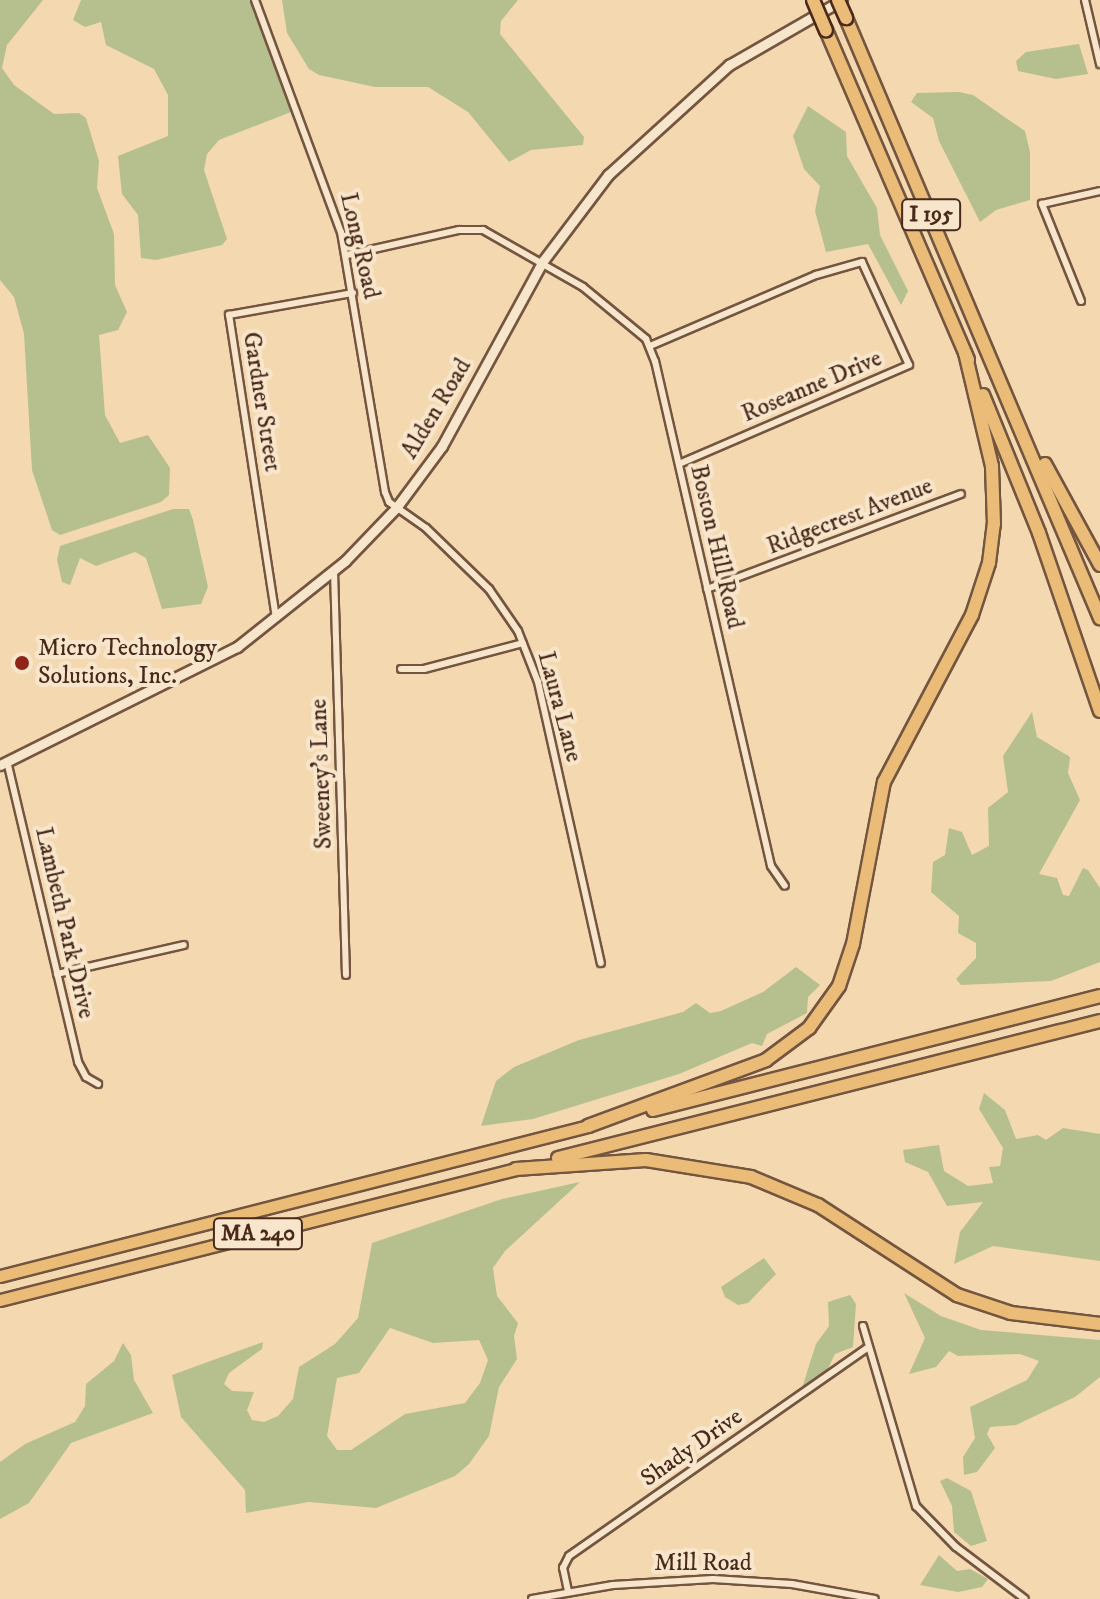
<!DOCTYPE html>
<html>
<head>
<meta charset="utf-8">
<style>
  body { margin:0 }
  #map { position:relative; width:1100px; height:1599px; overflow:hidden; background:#f4d8b0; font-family:"IM FELL DW Pica",serif }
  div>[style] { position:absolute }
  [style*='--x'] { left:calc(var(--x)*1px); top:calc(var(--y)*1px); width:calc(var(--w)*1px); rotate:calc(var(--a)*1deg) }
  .green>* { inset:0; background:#b6c08f }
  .roads { filter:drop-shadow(2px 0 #735540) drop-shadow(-2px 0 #735540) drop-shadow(0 2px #735540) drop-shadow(0 -2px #735540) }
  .minor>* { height:6px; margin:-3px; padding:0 3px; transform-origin:3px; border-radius:3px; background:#f8e6cc }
  .secondary>* { height:9px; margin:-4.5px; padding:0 4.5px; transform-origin:4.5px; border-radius:4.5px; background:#f8e6cc }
  .trunk>* { height:11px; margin:-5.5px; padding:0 5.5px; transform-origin:5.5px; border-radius:5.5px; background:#eabc78 }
  .motorway>* { height:12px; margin:-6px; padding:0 6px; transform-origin:6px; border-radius:6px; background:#eabc78 }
  .bridges { filter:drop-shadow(2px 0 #48291b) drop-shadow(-2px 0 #48291b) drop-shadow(0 2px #48291b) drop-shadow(0 -2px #48291b) }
  .motorway-bridge>* { height:12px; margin:-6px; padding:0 6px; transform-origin:6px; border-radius:6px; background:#eabc78 }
  .dots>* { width:22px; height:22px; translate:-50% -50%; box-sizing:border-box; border:4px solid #f8e6cc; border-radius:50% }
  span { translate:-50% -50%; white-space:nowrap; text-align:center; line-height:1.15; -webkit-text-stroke:8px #f8e6cc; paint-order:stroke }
  .shield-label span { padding:2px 6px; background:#f8e6cc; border:2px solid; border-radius:6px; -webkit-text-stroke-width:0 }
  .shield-label { font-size:22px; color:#48291b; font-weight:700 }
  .street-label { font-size:24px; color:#48291b }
  .poi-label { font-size:24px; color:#48291b }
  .left { translate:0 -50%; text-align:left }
</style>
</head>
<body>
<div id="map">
  <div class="green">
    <i style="clip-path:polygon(0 0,43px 0,7px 45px,2px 68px,14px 85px,54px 114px,79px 113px,86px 118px,99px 161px,97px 188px,114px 234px,115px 285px,127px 312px,118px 330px,99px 335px,105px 415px,120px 443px,148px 435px,170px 468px,169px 495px,161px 502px,60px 535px,52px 530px,32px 470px,24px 334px,14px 297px,0 280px)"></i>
    <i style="clip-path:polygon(81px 0,249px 0,263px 24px,291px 112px,219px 140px,207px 154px,204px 170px,227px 239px,222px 245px,156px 260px,141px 258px,138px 215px,122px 194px,118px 156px,168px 136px,168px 95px,154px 69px,106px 45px,101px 22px,85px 27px,73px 20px)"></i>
    <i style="clip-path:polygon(282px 0,518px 0,501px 21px,500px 34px,584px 137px,583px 145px,531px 150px,509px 162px,468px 112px,428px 87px,375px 87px,319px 75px,309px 69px,287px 33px)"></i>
    <i style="clip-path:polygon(1079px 44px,1088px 74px,1056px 79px,1018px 71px,1016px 61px,1026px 52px)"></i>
    <i style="clip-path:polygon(959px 92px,973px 95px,1025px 131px,1030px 152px,1030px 200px,996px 210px,980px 222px,939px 141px,933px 118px,911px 102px,917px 93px)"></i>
    <i style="clip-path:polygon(808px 106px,846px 132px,847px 156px,877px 208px,880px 235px,908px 291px,901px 305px,868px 244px,826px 252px,815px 211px,820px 186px,804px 169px,793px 136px)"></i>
    <i style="clip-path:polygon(173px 509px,189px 509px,193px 520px,208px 587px,201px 604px,162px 609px,146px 558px,135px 552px,96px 566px,80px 558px,70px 585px,62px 582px,57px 560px,60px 546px)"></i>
    <i style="clip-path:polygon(1032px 712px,1037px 737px,1070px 757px,1068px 773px,1080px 800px,1039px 874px,1057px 878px,1063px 895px,1069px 896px,1083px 868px,1088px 870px,1100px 888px,1100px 962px,1051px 981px,961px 985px,956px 979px,976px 958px,976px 943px,958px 933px,959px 916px,931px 892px,933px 862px,945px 855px,949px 828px,962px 832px,972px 855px,989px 846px,988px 808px,1008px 792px,1003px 756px)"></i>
    <i style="clip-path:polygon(796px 967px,820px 985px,808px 997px,807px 1013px,767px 1034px,762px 1046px,752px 1043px,679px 1074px,533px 1119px,481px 1126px,496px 1081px,514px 1067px,579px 1040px,683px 1012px,696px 1003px,710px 1013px,721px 1011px,763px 992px)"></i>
    <i style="clip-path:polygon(984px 1093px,1005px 1110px,1016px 1139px,1038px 1135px,1046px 1140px,1063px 1128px,1100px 1134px,1100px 1261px,993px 1246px,954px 1264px,960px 1232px,983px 1202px,947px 1206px,928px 1172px,905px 1162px,903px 1150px,939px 1145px,944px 1171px,968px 1186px,993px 1183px,989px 1167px,1000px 1166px,1003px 1148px,979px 1109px)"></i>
    <i style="clip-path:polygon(evenodd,580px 1182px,505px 1251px,493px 1268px,497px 1296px,518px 1323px,514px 1336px,517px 1359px,499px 1387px,489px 1436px,469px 1464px,455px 1476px,376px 1508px,309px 1502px,246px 1513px,245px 1490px,181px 1417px,172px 1375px,263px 1342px,262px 1349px,229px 1373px,224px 1384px,232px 1391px,254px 1392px,247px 1410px,252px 1420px,264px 1422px,278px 1416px,293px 1399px,299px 1367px,335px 1344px,358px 1318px,372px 1243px,502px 1199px,580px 1182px,390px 1328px,433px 1343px,479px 1340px,488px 1360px,480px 1383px,465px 1403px,405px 1414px,351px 1450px,337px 1450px,327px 1436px,337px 1378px,359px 1373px,390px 1328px)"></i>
    <i style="clip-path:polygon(764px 1258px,776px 1274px,748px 1303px,738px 1305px,725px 1297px,721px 1287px)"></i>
    <i style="clip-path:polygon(904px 1293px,941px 1316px,981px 1330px,1100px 1340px,1100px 1377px,1075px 1397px,1016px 1425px,990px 1427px,987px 1434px,995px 1448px,977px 1472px,964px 1475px,963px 1457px,975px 1438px,970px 1407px,1027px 1380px,1039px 1361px,1020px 1354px,958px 1356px,949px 1351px,936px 1367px,909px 1374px,925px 1338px)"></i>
    <i style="clip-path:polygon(850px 1295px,856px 1304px,853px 1347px,835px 1354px,824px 1377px,801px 1391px,816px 1344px,829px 1326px,828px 1302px)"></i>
    <i style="clip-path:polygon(123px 1343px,131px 1355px,134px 1380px,153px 1413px,71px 1443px,29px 1503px,0 1519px,0 1462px,25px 1444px,75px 1422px,85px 1406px,86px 1384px,114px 1361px)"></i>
    <i style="clip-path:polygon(947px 1478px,971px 1491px,987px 1541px,971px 1546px,954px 1532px,952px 1506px,940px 1481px)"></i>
    <i style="clip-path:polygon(939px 1555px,957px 1571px,970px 1569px,988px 1579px,982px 1587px,958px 1592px,920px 1585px)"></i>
  </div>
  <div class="roads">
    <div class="minor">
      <i style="--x:255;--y:0;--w:247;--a:69.7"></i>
      <i style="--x:341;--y:232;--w:264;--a:80.4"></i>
      <i style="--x:385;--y:492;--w:11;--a:68"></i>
      <i style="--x:389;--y:502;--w:45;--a:35.1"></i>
      <i style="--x:426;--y:528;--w:88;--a:44.1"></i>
      <i style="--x:489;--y:589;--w:51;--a:55.4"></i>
      <i style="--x:518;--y:631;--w:55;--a:68.6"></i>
      <i style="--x:538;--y:682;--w:288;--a:77.4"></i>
      <i style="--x:1085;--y:0;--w:66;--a:76.8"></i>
      <i style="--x:347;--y:255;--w:115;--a:-12.6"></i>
      <i style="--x:459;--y:230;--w:24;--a:0"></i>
      <i style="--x:483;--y:230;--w:115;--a:29.7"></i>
      <i style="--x:583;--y:287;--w:82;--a:39.5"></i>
      <i style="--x:646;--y:339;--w:24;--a:68"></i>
      <i style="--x:655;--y:361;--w:518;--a:77.06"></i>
      <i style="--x:771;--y:866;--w:24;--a:55"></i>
      <i style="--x:1081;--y:301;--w:105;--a:-111.9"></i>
      <i style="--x:1042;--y:204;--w:59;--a:-12.6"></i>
      <i style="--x:650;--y:346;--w:181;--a:-23.2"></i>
      <i style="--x:816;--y:275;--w:48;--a:-15.8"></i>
      <i style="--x:862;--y:262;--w:113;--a:65.5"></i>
      <i style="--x:909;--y:365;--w:250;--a:156.7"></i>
      <i style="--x:334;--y:571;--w:404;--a:88.3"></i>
      <i style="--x:707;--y:589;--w:271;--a:-20.5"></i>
      <i style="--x:276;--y:618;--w:307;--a:-98.8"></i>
      <i style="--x:229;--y:315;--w:126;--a:-10.1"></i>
      <i style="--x:401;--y:669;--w:23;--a:0"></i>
      <i style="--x:424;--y:669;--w:102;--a:-14.7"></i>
      <i style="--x:7;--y:761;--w:309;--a:76.7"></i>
      <i style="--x:78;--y:1062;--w:17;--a:62"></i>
      <i style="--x:86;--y:1077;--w:14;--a:30"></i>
      <i style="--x:57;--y:974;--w:130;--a:-12.9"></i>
      <i style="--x:863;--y:1326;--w:188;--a:73.6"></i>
      <i style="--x:916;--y:1506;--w:57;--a:45.7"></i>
      <i style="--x:956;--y:1547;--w:86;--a:37"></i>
      <i style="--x:568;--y:1591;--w:24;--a:-102"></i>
      <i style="--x:563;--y:1568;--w:13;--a:-63"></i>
      <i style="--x:569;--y:1556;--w:363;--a:-34.9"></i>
      <i style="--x:532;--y:1599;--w:82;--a:-9.8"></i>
      <i style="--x:613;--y:1585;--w:100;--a:-3.4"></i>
      <i style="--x:713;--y:1579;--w:79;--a:3.6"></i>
      <i style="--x:792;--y:1584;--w:84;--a:10.2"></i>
    </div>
    <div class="secondary">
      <i style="--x:0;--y:765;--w:265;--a:-26.5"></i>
      <i style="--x:237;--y:647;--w:138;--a:-38.5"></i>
      <i style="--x:345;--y:561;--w:74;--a:-46.1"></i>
      <i style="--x:396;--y:508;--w:77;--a:-53.4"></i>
      <i style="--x:442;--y:446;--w:211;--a:-61.4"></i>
      <i style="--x:543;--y:261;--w:108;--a:-52.9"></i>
      <i style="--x:608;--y:175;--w:164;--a:-42.3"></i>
      <i style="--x:729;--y:65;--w:130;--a:-29.9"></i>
    </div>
    <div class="trunk">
      <i style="--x:0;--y:1276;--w:607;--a:-14.31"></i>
      <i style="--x:0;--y:1300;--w:532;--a:-14.25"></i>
    </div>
    <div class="motorway">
      <i style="--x:846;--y:18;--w:652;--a:67.06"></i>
      <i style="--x:826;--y:30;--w:359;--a:66.7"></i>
      <i style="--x:983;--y:395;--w:149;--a:67.9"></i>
      <i style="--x:1039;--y:533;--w:188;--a:71.1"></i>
      <i style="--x:1045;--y:464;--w:115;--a:61.4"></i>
      <i style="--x:653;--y:1110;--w:461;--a:-14.3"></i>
      <i style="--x:588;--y:1126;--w:190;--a:-20.3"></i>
      <i style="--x:766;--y:1060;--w:54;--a:-36.7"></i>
      <i style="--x:809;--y:1028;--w:52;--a:-54.5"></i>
      <i style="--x:839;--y:986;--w:44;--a:-71.6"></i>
      <i style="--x:853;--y:944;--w:165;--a:-79.2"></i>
      <i style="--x:884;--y:782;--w:189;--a:-62.2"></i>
      <i style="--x:972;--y:615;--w:55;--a:-71.9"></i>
      <i style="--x:989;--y:563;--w:39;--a:-83"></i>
      <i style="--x:994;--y:524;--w:58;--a:-92"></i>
      <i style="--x:992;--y:466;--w:116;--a:-103.4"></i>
      <i style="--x:558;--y:1158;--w:559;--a:-14.19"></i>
      <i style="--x:516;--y:1169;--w:130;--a:-4"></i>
      <i style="--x:646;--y:1160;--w:106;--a:9.2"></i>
      <i style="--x:751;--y:1177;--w:73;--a:22.7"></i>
      <i style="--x:818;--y:1205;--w:166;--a:32.9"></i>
      <i style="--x:957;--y:1295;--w:57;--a:18.4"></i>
      <i style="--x:1011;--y:1313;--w:90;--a:7"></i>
    </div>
  </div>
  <div class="bridges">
    <div class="motorway-bridge">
      <i style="--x:813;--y:0;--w:33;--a:67"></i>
      <i style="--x:838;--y:0;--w:20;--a:66"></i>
    </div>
  </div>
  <div class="dots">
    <i style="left:22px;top:663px;background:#8f2418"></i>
  </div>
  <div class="shield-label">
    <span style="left:931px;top:215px">I 195</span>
    <span style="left:258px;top:1234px">MA 240</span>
  </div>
  <div class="street-label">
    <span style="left:359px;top:246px;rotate:77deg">Long Road</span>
    <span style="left:812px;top:387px;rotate:-23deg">Roseanne Drive</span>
    <span style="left:261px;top:402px;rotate:81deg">Gardner Street</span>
    <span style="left:437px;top:409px;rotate:-59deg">Alden Road</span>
    <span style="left:850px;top:517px;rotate:-21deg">Ridgecrest Avenue</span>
    <span style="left:716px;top:547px;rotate:77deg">Boston Hill Road</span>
    <span style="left:559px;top:707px;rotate:75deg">Laura Lane</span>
    <span style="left:322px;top:774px;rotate:-92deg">Sweeney's Lane</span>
    <span style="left:64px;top:923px;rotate:77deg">Lambeth Park Drive</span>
    <span style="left:692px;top:1448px;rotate:-35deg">Shady Drive</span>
    <span style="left:703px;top:1564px">Mill Road</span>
  </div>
  <div class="poi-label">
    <span class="left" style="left:38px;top:663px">Micro Technology<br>Solutions, Inc.</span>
  </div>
</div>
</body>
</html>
